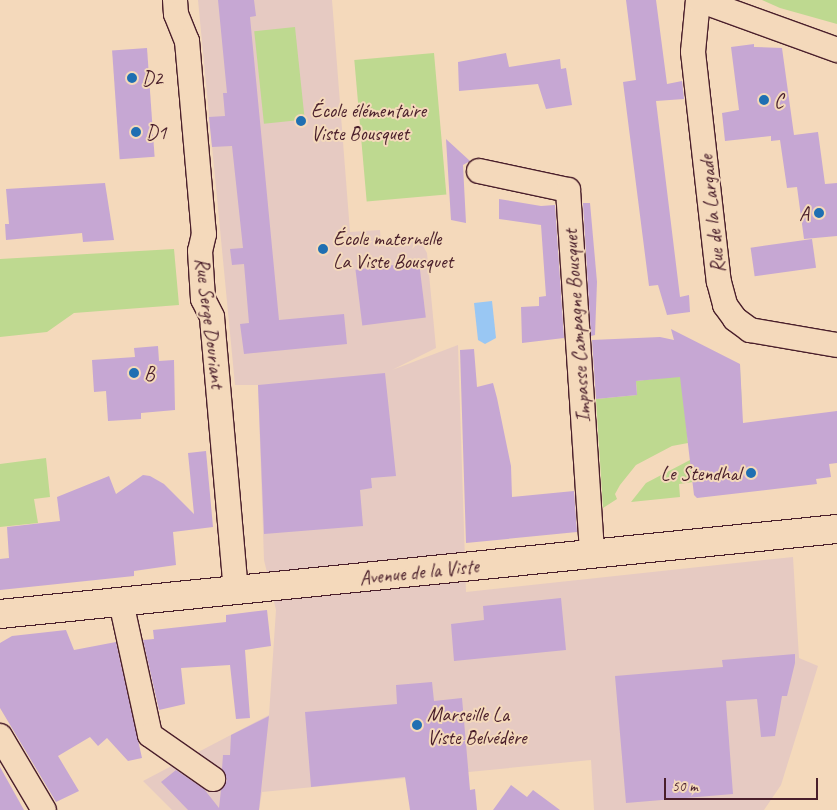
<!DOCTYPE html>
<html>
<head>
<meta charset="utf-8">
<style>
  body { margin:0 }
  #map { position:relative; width:837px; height:810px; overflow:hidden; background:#f4d9bb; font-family:Caveat,sans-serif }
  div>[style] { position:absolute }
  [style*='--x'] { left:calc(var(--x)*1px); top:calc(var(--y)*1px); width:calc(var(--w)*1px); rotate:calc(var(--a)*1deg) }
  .built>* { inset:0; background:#e6cac2 }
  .green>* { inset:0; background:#bed990; transform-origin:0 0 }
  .water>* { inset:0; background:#99c7f3 }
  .building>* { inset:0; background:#c6a7d3; transform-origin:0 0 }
  .roads { filter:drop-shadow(1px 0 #4a1f2b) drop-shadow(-1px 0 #4a1f2b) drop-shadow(0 1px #4a1f2b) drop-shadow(0 -1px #4a1f2b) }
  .street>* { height:24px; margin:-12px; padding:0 12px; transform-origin:12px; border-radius:12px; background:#f4d9bb }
  .secondary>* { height:28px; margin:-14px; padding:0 14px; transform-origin:14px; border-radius:14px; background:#f4d9bb }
  .dots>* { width:14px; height:14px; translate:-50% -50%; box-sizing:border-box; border:2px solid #f4d9bb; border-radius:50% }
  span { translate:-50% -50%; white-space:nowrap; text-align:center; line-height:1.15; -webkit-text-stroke:4px #f4d9bb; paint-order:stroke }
  .poi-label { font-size:20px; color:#4a1f2b }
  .left { translate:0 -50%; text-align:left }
  .right { translate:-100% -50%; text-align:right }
  .street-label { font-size:20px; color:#4a1f2b }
  .scale { position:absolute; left:664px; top:778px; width:154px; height:22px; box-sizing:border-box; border:2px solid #4a1f2b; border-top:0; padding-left:6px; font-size:15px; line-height:18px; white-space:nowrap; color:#4a1f2b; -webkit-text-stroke:4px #f4d9bb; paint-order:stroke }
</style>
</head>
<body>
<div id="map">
  <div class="built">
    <i style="clip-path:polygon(198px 0,332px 0,350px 232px,380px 230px,381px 243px,413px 241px,422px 244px,427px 253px,436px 348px,392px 370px,458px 345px,466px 592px,793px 557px,799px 658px,818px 666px,781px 785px,764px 810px,594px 810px,591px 760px,262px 792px,259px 810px,172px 810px,143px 781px,269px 715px,276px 610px,264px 560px,258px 385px,235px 385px)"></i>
  </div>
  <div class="green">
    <i style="clip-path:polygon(762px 0,837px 0,837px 24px,780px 8px)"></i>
    <i style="left:295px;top:27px;width:93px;height:41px;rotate:84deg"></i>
    <i style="left:434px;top:53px;width:142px;height:80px;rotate:85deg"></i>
    <i style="clip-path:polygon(174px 249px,179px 305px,74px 313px,47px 332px,0 337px,0 259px)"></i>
    <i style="clip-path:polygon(740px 369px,742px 407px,685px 412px,688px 443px,672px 446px,636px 465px,620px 485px,615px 494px,617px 499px,603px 508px,596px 399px,637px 395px,636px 381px)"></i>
    <i style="clip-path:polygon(46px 458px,50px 497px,34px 499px,38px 523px,0 527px,0 464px)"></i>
    <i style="clip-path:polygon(690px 460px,693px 482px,679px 484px,680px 497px,631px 502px,646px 483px)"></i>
  </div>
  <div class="water">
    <i style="clip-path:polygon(492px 301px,496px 338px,485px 344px,478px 340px,474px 303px)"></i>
  </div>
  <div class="building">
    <i style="clip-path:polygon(218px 0,254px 0,256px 16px,250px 17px,279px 320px,344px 314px,347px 344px,244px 354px,240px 324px,249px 323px,244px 264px,232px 265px,230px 249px,243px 248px,232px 146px,212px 147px,209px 117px,225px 116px,223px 93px,227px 93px)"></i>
    <i style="clip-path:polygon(626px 0,656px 0,667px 84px,682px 81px,684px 99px,656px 101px,680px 297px,689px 295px,690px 312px,667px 315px,658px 285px,649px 286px,623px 82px,636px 80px)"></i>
    <i style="clip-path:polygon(754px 44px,754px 47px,782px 48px,794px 135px,818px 132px,825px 184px,837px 183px,837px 236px,804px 239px,797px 187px,787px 188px,780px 140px,771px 141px,771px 136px,725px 141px,722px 113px,739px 110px,731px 47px)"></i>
    <i style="left:147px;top:48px;width:109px;height:35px;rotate:86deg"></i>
    <i style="clip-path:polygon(506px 53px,509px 67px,560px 59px,561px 69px,566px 68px,572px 105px,546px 109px,538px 84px,459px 91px,458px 62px)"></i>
    <i style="clip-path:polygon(446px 139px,470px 161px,463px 165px,466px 223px,451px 220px)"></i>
    <i style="clip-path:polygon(105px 183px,114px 240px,83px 242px,82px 233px,6px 240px,5px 224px,9px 224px,6px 189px)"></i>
    <i style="clip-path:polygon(499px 199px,541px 206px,555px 205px,564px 338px,522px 343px,521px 307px,539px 306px,539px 297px,546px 296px,541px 225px,499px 219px)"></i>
    <i style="clip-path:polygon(583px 203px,590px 203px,597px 282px,595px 335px,591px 336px)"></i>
    <i style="left:812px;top:239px;width:29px;height:62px;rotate:82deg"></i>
    <i style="left:419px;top:262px;width:56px;height:64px;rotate:83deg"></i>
    <i style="clip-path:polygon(671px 329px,740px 364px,743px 423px,837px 411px,837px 463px,829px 464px,831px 477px,816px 479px,817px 484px,697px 498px,694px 495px,680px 377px,636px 381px,637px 395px,596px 399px,592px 340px,660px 337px,674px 340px)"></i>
    <i style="clip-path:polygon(158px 346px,159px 361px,174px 360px,175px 410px,141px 413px,141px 419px,108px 421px,106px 391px,94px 392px,92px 360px,135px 357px,134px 348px)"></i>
    <i style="clip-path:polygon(474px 349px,477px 387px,493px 383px,497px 398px,511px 466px,512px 497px,574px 491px,577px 532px,466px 543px,460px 350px)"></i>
    <i style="clip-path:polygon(385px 373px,396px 476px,371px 478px,372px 488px,360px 490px,363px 526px,264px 534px,258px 385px)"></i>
    <i style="clip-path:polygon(206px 451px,213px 527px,173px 532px,176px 565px,134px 571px,134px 576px,0 590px,0 559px,9px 558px,7px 527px,60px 521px,57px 497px,109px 476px,116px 494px,143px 475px,150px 476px,164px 484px,194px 514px,188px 453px)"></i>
    <i style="clip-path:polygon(561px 598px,566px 650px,454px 661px,451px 624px,484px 620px,483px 606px)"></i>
    <i style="clip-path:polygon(267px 610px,271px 646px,245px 650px,250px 718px,236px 719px,230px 665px,181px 668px,185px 704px,159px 710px,143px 640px,154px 639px,153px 630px,226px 622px,226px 615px)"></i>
    <i style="clip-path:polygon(66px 630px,74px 650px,116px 642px,142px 758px,128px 761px,107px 738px,98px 746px,90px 737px,58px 756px,79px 791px,56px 802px,0 708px,0 643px,12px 636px)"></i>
    <i style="clip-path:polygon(795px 654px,795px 663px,787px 696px,782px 696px,775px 736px,761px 737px,757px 699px,726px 701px,733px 794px,626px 803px,615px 676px,723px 667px,722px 660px)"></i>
    <i style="clip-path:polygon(432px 682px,434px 701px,462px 698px,470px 790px,475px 789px,477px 810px,410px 810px,405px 777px,311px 787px,305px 712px,397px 704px,396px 685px)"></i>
    <i style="clip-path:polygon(269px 716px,259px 810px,188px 810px,161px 782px,176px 770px,204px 789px,219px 808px,221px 790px,227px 780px,222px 769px,223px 755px,230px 755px,231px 735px)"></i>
    <i style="clip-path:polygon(0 767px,24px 810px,0 810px)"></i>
    <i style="clip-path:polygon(511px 785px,527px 797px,533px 790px,560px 810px,493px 810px)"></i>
  </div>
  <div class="roads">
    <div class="street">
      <i style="--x:175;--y:0;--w:14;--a:86"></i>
      <i style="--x:176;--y:14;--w:29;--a:68"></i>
      <i style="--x:187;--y:41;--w:194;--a:85"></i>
      <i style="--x:204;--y:234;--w:17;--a:103"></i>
      <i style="--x:200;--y:251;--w:48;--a:86.4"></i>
      <i style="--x:203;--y:299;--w:20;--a:63"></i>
      <i style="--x:212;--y:317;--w:12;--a:85"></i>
      <i style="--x:213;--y:329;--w:262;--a:85"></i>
      <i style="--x:698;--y:0;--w:52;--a:95.5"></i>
      <i style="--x:693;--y:52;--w:231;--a:83.6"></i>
      <i style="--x:719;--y:282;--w:24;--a:75"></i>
      <i style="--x:725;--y:305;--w:17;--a:54"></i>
      <i style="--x:735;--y:319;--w:19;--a:36"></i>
      <i style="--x:750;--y:330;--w:88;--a:9.8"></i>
      <i style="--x:699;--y:0;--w:147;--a:19.9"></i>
      <i style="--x:479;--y:171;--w:91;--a:12.1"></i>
      <i style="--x:568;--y:190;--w:364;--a:86.2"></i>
      <i style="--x:121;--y:602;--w:136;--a:77.7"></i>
      <i style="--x:150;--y:735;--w:77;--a:34.9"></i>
      <i style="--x:0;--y:736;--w:86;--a:59.3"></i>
    </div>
    <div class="secondary">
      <i style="--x:0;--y:614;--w:841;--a:-5.8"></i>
    </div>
  </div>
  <div class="dots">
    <i style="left:132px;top:78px;background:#1f6fb2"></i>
    <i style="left:764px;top:100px;background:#1f6fb2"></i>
    <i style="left:301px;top:121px;background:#1f6fb2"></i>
    <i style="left:136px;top:132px;background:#1f6fb2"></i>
    <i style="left:819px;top:213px;background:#1f6fb2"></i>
    <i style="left:323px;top:249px;background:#1f6fb2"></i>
    <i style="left:134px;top:373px;background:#1f6fb2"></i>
    <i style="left:751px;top:473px;background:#1f6fb2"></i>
    <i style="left:417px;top:725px;background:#1f6fb2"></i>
  </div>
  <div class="poi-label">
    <span class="left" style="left:142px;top:78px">D2</span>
    <span class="left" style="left:774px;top:100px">C</span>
    <span class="left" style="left:311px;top:122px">École élémentaire<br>Viste Bousquet</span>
    <span class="left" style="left:146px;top:132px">D1</span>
    <span class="right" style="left:809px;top:213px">A</span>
    <span class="left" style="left:333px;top:250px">École maternelle<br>La Viste Bousquet</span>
    <span class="left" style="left:144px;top:373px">B</span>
    <span class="right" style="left:741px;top:473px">Le Stendhal</span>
    <span class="left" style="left:427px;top:726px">Marseille La<br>Viste Belvédère</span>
  </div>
  <div class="street-label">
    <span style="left:712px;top:214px;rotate:-96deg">Rue de la Largade</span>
    <span style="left:210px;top:323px;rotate:83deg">Rue Serge Douriant</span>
    <span style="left:577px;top:326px;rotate:-94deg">Impasse Campagne Bousquet</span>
    <span style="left:419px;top:572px;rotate:-6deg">Avenue de la Viste</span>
  </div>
  <div class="scale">50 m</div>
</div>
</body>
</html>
